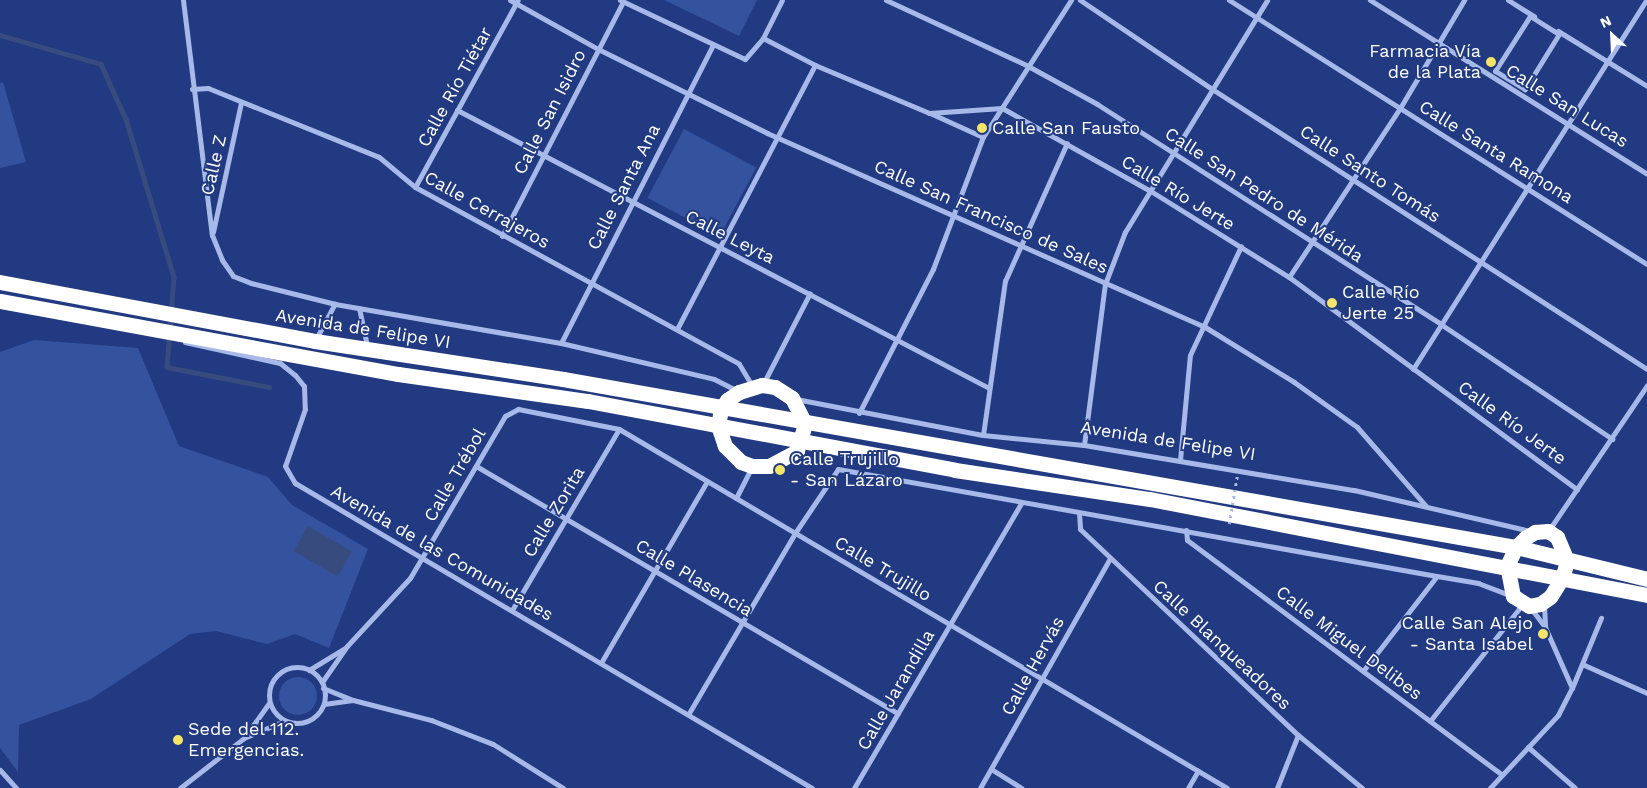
<!DOCTYPE html>
<html>
<head>
<meta charset="utf-8">
<style>
  body { margin:0 }
  #map { position:relative; width:1647px; height:788px; overflow:hidden; background:#213a81; font-family:"Work Sans",sans-serif }
  div>[style] { position:absolute }
  [style*='--x'] { left:calc(var(--x)*1px); top:calc(var(--y)*1px); width:calc(var(--w)*1px); rotate:calc(var(--a)*1deg) }
  .green>* { inset:0; background:#35529f; transform-origin:0 0 }
  .round { border-radius:50% }
  .water>* { inset:0; background:#384b7f; transform-origin:0 0 }
  .stream>* { height:4.5px; margin:-2.25px; padding:0 2.25px; transform-origin:2.25px; border-radius:2.25px; background:#384b7f }
  .street>* { height:5px; margin:-2.5px; padding:0 2.5px; transform-origin:2.5px; border-radius:2.5px; background:#a7b9e8 }
  .street>.ring { margin:-2.5px; padding:0; box-sizing:content-box; background:none; border:5px solid #a7b9e8; border-radius:50% }
  .highway>* { height:15px; margin:-7.5px; padding:0 7.5px; transform-origin:7.5px; border-radius:7.5px; background:#fff }
  .path-bridge>* { height:2.5px; margin-top:-1.25px; transform-origin:0; background:repeating-linear-gradient(90deg,#a7b9e8 0 2.5px,transparent 0 6.5px) }
  .dots>* { width:14px; height:14px; translate:-50% -50%; box-sizing:border-box; border:2px solid #213a81; border-radius:50% }
  span { translate:-50% -50%; white-space:nowrap; text-align:center; line-height:1.15; -webkit-text-stroke:4px #213a81; paint-order:stroke }
  .poi-label { font-size:18px; color:#fff }
  .right { translate:-100% -50%; text-align:right }
  .left { translate:0 -50%; text-align:left }
  .street-label { font-size:18px; color:#fff }
  .north { position:absolute; left:1587px; top:10px; width:50px; height:50px; -webkit-text-stroke:4px #213a81; paint-order:stroke; rotate:335deg; font-size:14px; font-weight:700; line-height:20px; text-align:center; color:#fff }
  .north::after { content:''; display:block; margin:auto; width:18px; height:22px; background:#fff; clip-path:polygon(50% 0,100% 100%,50% 72%,0 100%) }
</style>
</head>
<body>
<div id="map">
  <div class="green">
    <i style="clip-path:polygon(664px 0,757px 0,739px 36px)"></i>
    <i style="clip-path:polygon(3px 82px,26px 162px,0 168px,0 83px)"></i>
    <i style="left:684px;top:129px;width:82px;height:78px;rotate:28deg"></i>
    <i style="clip-path:polygon(34px 340px,138px 348px,179px 446px,268px 477px,292px 505px,368px 549px,329px 648px,295px 634px,267px 644px,216px 631px,190px 634px,91px 699px,19px 725px,18px 772px,0 748px,0 352px)"></i>
    <i class="round" style="left:279px;top:677px;width:38px;height:38px"></i>
  </div>
  <div class="water">
    <i style="left:308px;top:526px;width:51px;height:29px;rotate:30deg"></i>
  </div>
  <div class="stream">
    <i style="--x:0;--y:35;--w:105;--a:16"></i>
    <i style="--x:101;--y:64;--w:60;--a:65.6"></i>
    <i style="--x:126;--y:119;--w:165;--a:73.1"></i>
    <i style="--x:174;--y:277;--w:90;--a:94.4"></i>
    <i style="--x:167;--y:367;--w:104;--a:11.1"></i>
  </div>
  <div class="street">
    <i style="--x:183;--y:0;--w:237;--a:83"></i>
    <i style="--x:212;--y:235;--w:27;--a:68"></i>
    <i style="--x:222;--y:260;--w:19;--a:55"></i>
    <i style="--x:233;--y:276;--w:19;--a:21"></i>
    <i style="--x:251;--y:283;--w:87;--a:14"></i>
    <i style="--x:335;--y:304;--w:229;--a:9.8"></i>
    <i style="--x:561;--y:343;--w:157;--a:13.2"></i>
    <i style="--x:714;--y:379;--w:25;--a:27"></i>
    <i style="--x:510;--y:0;--w:101;--a:29.1"></i>
    <i style="--x:598;--y:49;--w:189;--a:26.4"></i>
    <i style="--x:767;--y:133;--w:479;--a:23.9"></i>
    <i style="--x:1205;--y:327;--w:105;--a:31.7"></i>
    <i style="--x:1294;--y:382;--w:77;--a:35.5"></i>
    <i style="--x:1357;--y:427;--w:105;--a:48.9"></i>
    <i style="--x:620;--y:0;--w:138;--a:25.3"></i>
    <i style="--x:745;--y:59;--w:28;--a:-49"></i>
    <i style="--x:763;--y:38;--w:59;--a:27.4"></i>
    <i style="--x:815;--y:65;--w:124;--a:22.8"></i>
    <i style="--x:929;--y:113;--w:73;--a:-3.9"></i>
    <i style="--x:1002;--y:108;--w:168;--a:29.2"></i>
    <i style="--x:1149;--y:190;--w:165;--a:31.9"></i>
    <i style="--x:1289;--y:277;--w:358;--a:36.4"></i>
    <i style="--x:886;--y:0;--w:157;--a:24.9"></i>
    <i style="--x:1028;--y:66;--w:79;--a:28.8"></i>
    <i style="--x:1097;--y:104;--w:410;--a:32.6"></i>
    <i style="--x:1442;--y:325;--w:205;--a:33.8"></i>
    <i style="--x:1080;--y:0;--w:159;--a:34"></i>
    <i style="--x:1212;--y:89;--w:517;--a:32.77"></i>
    <i style="--x:1229;--y:0;--w:494;--a:32.3"></i>
    <i style="--x:1370;--y:0;--w:327;--a:32.1"></i>
    <i style="--x:1508;--y:0;--w:31;--a:32"></i>
    <i style="--x:1530;--y:16;--w:34;--a:32"></i>
    <i style="--x:1559;--y:34;--w:65;--a:121.7"></i>
    <i style="--x:1525;--y:89;--w:35;--a:-149"></i>
    <i style="--x:1495;--y:71;--w:65;--a:-57.5"></i>
    <i style="--x:1558;--y:31;--w:105;--a:31.7"></i>
    <i style="--x:763;--y:38;--w:42;--a:-63.4"></i>
    <i style="--x:192;--y:89;--w:16;--a:-4"></i>
    <i style="--x:208;--y:88;--w:184;--a:22"></i>
    <i style="--x:379;--y:157;--w:47;--a:39.8"></i>
    <i style="--x:415;--y:187;--w:369;--a:28.6"></i>
    <i style="--x:739;--y:364;--w:26;--a:59"></i>
    <i style="--x:457;--y:110;--w:600;--a:27.59"></i>
    <i style="--x:930;--y:113;--w:58;--a:24.4"></i>
    <i style="--x:415;--y:187;--w:213;--a:-61.2"></i>
    <i style="--x:213;--y:232;--w:133;--a:-77.8"></i>
    <i style="--x:502;--y:236;--w:263;--a:-62.7"></i>
    <i style="--x:1289;--y:277;--w:202;--a:-56.7"></i>
    <i style="--x:1400;--y:108;--w:126;--a:-59.3"></i>
    <i style="--x:359;--y:308;--w:40;--a:78"></i>
    <i style="--x:677;--y:329;--w:298;--a:-62.4"></i>
    <i style="--x:316;--y:339;--w:40;--a:-62"></i>
    <i style="--x:185;--y:342;--w:97;--a:12.5"></i>
    <i style="--x:280;--y:363;--w:19;--a:39"></i>
    <i style="--x:295;--y:375;--w:14;--a:51"></i>
    <i style="--x:304;--y:386;--w:23;--a:88"></i>
    <i style="--x:305;--y:409;--w:60;--a:109.3"></i>
    <i style="--x:285;--y:466;--w:20;--a:60"></i>
    <i style="--x:295;--y:483;--w:600;--a:30.54"></i>
    <i style="--x:561;--y:343;--w:335;--a:-63"></i>
    <i style="--x:1413;--y:369;--w:436;--a:-57.7"></i>
    <i style="--x:763;--y:384;--w:102;--a:-62.7"></i>
    <i style="--x:796;--y:399;--w:190;--a:10.9"></i>
    <i style="--x:983;--y:435;--w:101;--a:5.7"></i>
    <i style="--x:1084;--y:445;--w:274;--a:9.5"></i>
    <i style="--x:1354;--y:490;--w:181;--a:13.1"></i>
    <i style="--x:859;--y:413;--w:162;--a:-62.8"></i>
    <i style="--x:933;--y:269;--w:141;--a:-69.3"></i>
    <i style="--x:983;--y:137;--w:163;--a:-57.3"></i>
    <i style="--x:983;--y:435;--w:156;--a:-81.9"></i>
    <i style="--x:1005;--y:281;--w:151;--a:-65.8"></i>
    <i style="--x:1084;--y:445;--w:162;--a:-82.6"></i>
    <i style="--x:1105;--y:284;--w:56;--a:-69"></i>
    <i style="--x:1125;--y:232;--w:272;--a:-58.5"></i>
    <i style="--x:1180;--y:460;--w:105;--a:-84.6"></i>
    <i style="--x:1190;--y:355;--w:120;--a:-64.9"></i>
    <i style="--x:476;--y:466;--w:489;--a:30.4"></i>
    <i style="--x:736;--y:498;--w:33;--a:-63"></i>
    <i style="--x:1079;--y:513;--w:16;--a:86"></i>
    <i style="--x:1080;--y:529;--w:300;--a:43.4"></i>
    <i style="--x:1298;--y:735;--w:83;--a:39.6"></i>
    <i style="--x:1186;--y:530;--w:10;--a:84"></i>
    <i style="--x:1187;--y:540;--w:393;--a:36.7"></i>
    <i style="--x:1549;--y:530;--w:175;--a:-55.9"></i>
    <i style="--x:1544;--y:605;--w:22;--a:87"></i>
    <i style="--x:512;--y:610;--w:210;--a:-59.4"></i>
    <i style="--x:602;--y:661;--w:208;--a:-59.7"></i>
    <i style="--x:1582;--y:664;--w:71;--a:24"></i>
    <i class="ring" style="left:269px;top:667px;width:51px;height:51px"></i>
    <i style="--x:309;--y:670;--w:42;--a:-31.4"></i>
    <i style="--x:1363;--y:671;--w:120;--a:-52.1"></i>
    <i style="--x:322;--y:682;--w:44;--a:-55.2"></i>
    <i style="--x:347;--y:646;--w:93;--a:-47.2"></i>
    <i style="--x:410;--y:578;--w:188;--a:-59.6"></i>
    <i style="--x:505;--y:416;--w:15;--a:-28"></i>
    <i style="--x:518;--y:409;--w:103;--a:11.2"></i>
    <i style="--x:619;--y:429;--w:706;--a:30.56"></i>
    <i style="--x:323;--y:688;--w:31;--a:22"></i>
    <i style="--x:1572;--y:688;--w:76;--a:-67.5"></i>
    <i style="--x:324;--y:704;--w:29;--a:-8"></i>
    <i style="--x:353;--y:700;--w:81;--a:14.4"></i>
    <i style="--x:431;--y:720;--w:66;--a:21.2"></i>
    <i style="--x:493;--y:744;--w:83;--a:32.2"></i>
    <i style="--x:689;--y:713;--w:209;--a:-59.5"></i>
    <i style="--x:795;--y:533;--w:77;--a:-56.1"></i>
    <i style="--x:838;--y:469;--w:608;--a:10.13"></i>
    <i style="--x:1437;--y:576;--w:42;--a:9.7"></i>
    <i style="--x:1478;--y:583;--w:34;--a:21"></i>
    <i style="--x:1430;--y:721;--w:148;--a:-51.6"></i>
    <i style="--x:246;--y:737;--w:41;--a:-22.8"></i>
    <i style="--x:1528;--y:747;--w:62;--a:41.1"></i>
    <i style="--x:991;--y:769;--w:36;--a:32"></i>
    <i style="--x:0;--y:770;--w:24;--a:48"></i>
    <i style="--x:180;--y:788;--w:81;--a:-38"></i>
    <i style="--x:244;--y:738;--w:43;--a:-54.5"></i>
    <i style="--x:854;--y:788;--w:330;--a:-59.6"></i>
    <i style="--x:980;--y:788;--w:264;--a:-60.5"></i>
    <i style="--x:1188;--y:788;--w:20;--a:-60"></i>
    <i style="--x:1277;--y:788;--w:57;--a:-68.4"></i>
    <i style="--x:1490;--y:788;--w:100;--a:-47"></i>
    <i style="--x:1558;--y:715;--w:30;--a:-63"></i>
    <i style="--x:1572;--y:688;--w:67;--a:-113.9"></i>
    <i style="--x:1545;--y:627;--w:25;--a:-127"></i>
  </div>
  <div class="highway">
    <i style="--x:0;--y:282;--w:320;--a:10.6"></i>
    <i style="--x:315;--y:341;--w:251;--a:8.7"></i>
    <i style="--x:563;--y:379;--w:968;--a:10"></i>
    <i style="--x:1516;--y:547;--w:135;--a:13.7"></i>
    <i style="--x:0;--y:301;--w:405;--a:10.4"></i>
    <i style="--x:398;--y:374;--w:192;--a:8.1"></i>
    <i style="--x:588;--y:401;--w:373;--a:10.6"></i>
    <i style="--x:955;--y:470;--w:197;--a:8.5"></i>
    <i style="--x:1150;--y:499;--w:506;--a:10.93"></i>
    <i style="--x:762;--y:385;--w:13;--a:9"></i>
    <i style="--x:775;--y:387;--w:20;--a:33"></i>
    <i style="--x:792;--y:398;--w:29;--a:63"></i>
    <i style="--x:805;--y:424;--w:28;--a:107"></i>
    <i style="--x:797;--y:451;--w:32;--a:152"></i>
    <i style="--x:769;--y:466;--w:17;--a:180"></i>
    <i style="--x:752;--y:466;--w:12;--a:-160"></i>
    <i style="--x:741;--y:462;--w:23;--a:-135"></i>
    <i style="--x:725;--y:446;--w:21;--a:-109"></i>
    <i style="--x:718;--y:426;--w:17;--a:-80"></i>
    <i style="--x:721;--y:409;--w:11;--a:-56"></i>
    <i style="--x:727;--y:400;--w:14;--a:-34"></i>
    <i style="--x:739;--y:392;--w:24;--a:-17"></i>
    <i style="--x:1548;--y:531;--w:11;--a:34"></i>
    <i style="--x:1557;--y:537;--w:26;--a:67"></i>
    <i style="--x:1567;--y:561;--w:18;--a:106"></i>
    <i style="--x:1562;--y:578;--w:22;--a:122"></i>
    <i style="--x:1550;--y:597;--w:12;--a:145"></i>
    <i style="--x:1540;--y:604;--w:11;--a:170"></i>
    <i style="--x:1529;--y:606;--w:19;--a:-148"></i>
    <i style="--x:1513;--y:596;--w:31;--a:-101"></i>
    <i style="--x:1507;--y:566;--w:21;--a:-65"></i>
    <i style="--x:1516;--y:547;--w:13;--a:-45"></i>
    <i style="--x:1525;--y:538;--w:12;--a:-31"></i>
    <i style="--x:1535;--y:532;--w:13;--a:-4"></i>
  </div>
  <div class="path-bridge">
    <i style="--x:1229;--y:524;--w:54;--a:-80.4"></i>
  </div>
  <div class="dots">
    <i style="left:1491px;top:62px;background:#f4e568"></i>
    <i style="left:982px;top:128px;background:#f4e568"></i>
    <i style="left:1332px;top:303px;background:#f4e568"></i>
    <i style="left:780px;top:470px;background:#f4e568"></i>
    <i style="left:1543px;top:634px;background:#f4e568"></i>
    <i style="left:178px;top:740px;background:#f4e568"></i>
  </div>
  <div class="poi-label">
    <span class="right" style="left:1481px;top:62px">Farmacia Vía<br>de la Plata</span>
    <span class="left" style="left:992px;top:128px">Calle San Fausto</span>
    <span class="left" style="left:1342px;top:303px">Calle Río<br>Jerte 25</span>
    <span class="left" style="left:790px;top:470px">Calle Trujillo<br>- San Lázaro</span>
    <span class="right" style="left:1533px;top:634px">Calle San Alejo<br>- Santa Isabel</span>
    <span class="left" style="left:188px;top:740px">Sede del 112.<br>Emergencias.</span>
  </div>
  <div class="street-label">
    <span style="left:455px;top:87px;rotate:-61deg">Calle Río Tiétar</span>
    <span style="left:1567px;top:106px;rotate:32deg">Calle San Lucas</span>
    <span style="left:550px;top:112px;rotate:-63deg">Calle San Isidro</span>
    <span style="left:1496px;top:152px;rotate:32deg">Calle Santa Ramona</span>
    <span style="left:214px;top:165px;rotate:-77deg">Calle Z</span>
    <span style="left:1370px;top:174px;rotate:33deg">Calle Santo Tomás</span>
    <span style="left:624px;top:187px;rotate:-63deg">Calle Santa Ana</span>
    <span style="left:1178px;top:193px;rotate:31deg">Calle Río Jerte</span>
    <span style="left:1264px;top:195px;rotate:33deg">Calle San Pedro de Mérida</span>
    <span style="left:487px;top:210px;rotate:29deg">Calle Cerrajeros</span>
    <span style="left:991px;top:217px;rotate:24deg">Calle San Francisco de Sales</span>
    <span style="left:730px;top:237px;rotate:27deg">Calle Leyta</span>
    <span style="left:363px;top:329px;rotate:9deg">Avenida de Felipe VI</span>
    <span style="left:1512px;top:423px;rotate:36deg">Calle Río Jerte</span>
    <span style="left:1168px;top:441px;rotate:9deg">Avenida de Felipe VI</span>
    <span style="left:455px;top:475px;rotate:-60deg">Calle Trébol</span>
    <span style="left:554px;top:512px;rotate:-59deg">Calle Zorita</span>
    <span style="left:442px;top:553px;rotate:30deg">Avenida de las Comunidades</span>
    <span style="left:883px;top:569px;rotate:31deg">Calle Trujillo</span>
    <span style="left:694px;top:578px;rotate:31deg">Calle Plasencia</span>
    <span style="left:1349px;top:643px;rotate:37deg">Calle Miguel Delibes</span>
    <span style="left:1222px;top:645px;rotate:43deg">Calle Blanqueadores</span>
    <span style="left:1033px;top:666px;rotate:-61deg">Calle Hervás</span>
    <span style="left:896px;top:690px;rotate:-60deg">Calle Jarandilla</span>
  </div>
  <div class="north">N</div>
</div>
</body>
</html>
